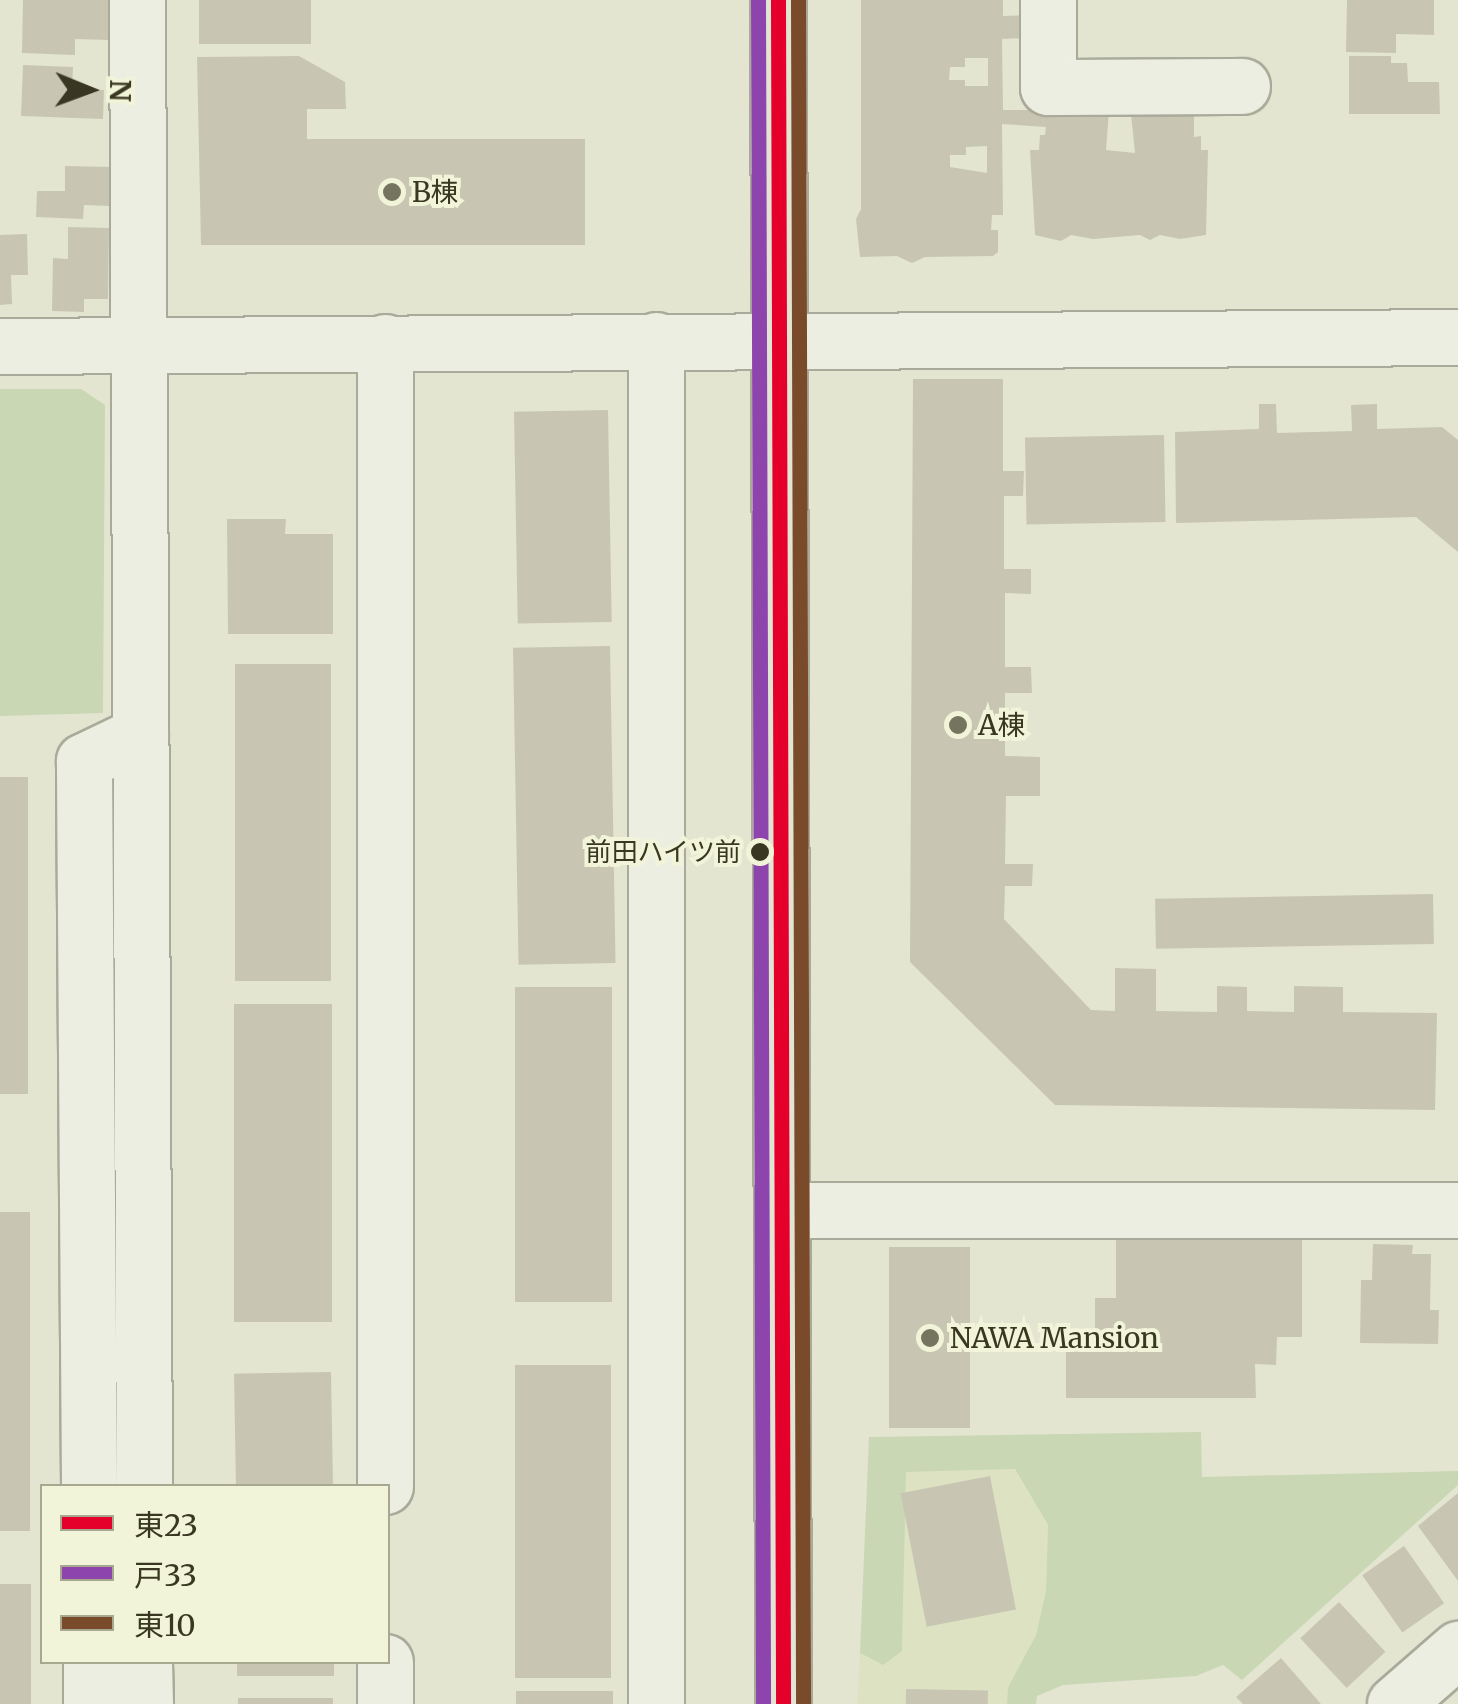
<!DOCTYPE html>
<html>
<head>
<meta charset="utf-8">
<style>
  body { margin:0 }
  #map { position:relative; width:1458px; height:1704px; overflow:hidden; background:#e3e5d1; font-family:Merriweather,"Noto Sans JP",serif }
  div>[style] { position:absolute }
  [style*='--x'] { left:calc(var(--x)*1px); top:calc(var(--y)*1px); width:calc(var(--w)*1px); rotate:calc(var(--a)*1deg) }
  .farmland>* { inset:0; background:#dde3c2 }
  .green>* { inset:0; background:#c9d7b4 }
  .building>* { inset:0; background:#c8c6b2; transform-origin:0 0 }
  .roads { filter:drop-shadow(2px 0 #a9aa99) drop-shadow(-2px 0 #a9aa99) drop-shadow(0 2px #a9aa99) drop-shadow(0 -2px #a9aa99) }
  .minor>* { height:55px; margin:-27.5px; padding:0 27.5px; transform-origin:27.5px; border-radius:27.5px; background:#eceee2 }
  .major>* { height:55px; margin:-27.5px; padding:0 27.5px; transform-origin:27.5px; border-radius:27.5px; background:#e3e5d4 }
  .bus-1>* { height:15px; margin:-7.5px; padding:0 7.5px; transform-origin:7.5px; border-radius:7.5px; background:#e4002b }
  .bus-2>* { height:15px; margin:-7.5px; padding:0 7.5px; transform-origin:7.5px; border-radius:7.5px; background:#8e44ad }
  .bus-3>* { height:15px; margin:-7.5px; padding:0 7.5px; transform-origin:7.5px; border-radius:7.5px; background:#7a4b2a }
  .dots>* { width:28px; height:28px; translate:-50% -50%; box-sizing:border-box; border:5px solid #f1f4d8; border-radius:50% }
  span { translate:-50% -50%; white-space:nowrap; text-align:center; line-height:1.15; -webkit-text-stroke:8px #f1f4d8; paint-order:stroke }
  .bus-label { font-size:26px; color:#393721 }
  .right { translate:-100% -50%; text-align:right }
  .poi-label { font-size:28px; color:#393721 }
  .left { translate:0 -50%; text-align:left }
  .legend { position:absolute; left:40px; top:1484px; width:350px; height:180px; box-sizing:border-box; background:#f1f4d8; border:2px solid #a7a88f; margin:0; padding:12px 18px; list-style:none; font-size:30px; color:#393721 }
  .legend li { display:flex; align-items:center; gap:20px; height:50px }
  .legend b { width:50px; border:2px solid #a7a88f }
  .north { position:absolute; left:40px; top:40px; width:100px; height:100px; -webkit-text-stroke:8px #f1f4d8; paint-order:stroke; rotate:91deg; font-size:28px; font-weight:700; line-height:40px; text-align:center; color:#393721 }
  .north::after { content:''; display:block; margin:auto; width:35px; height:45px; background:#393721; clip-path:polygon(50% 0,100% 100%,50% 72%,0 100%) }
</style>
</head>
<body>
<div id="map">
  <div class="farmland">
    <i style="clip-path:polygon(1015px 1469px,1048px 1526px,1046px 1591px,1036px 1635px,1008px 1686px,1007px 1704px,857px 1704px,860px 1653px,871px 1660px,902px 1651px,905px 1472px)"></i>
  </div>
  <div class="green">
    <i style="clip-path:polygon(0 389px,81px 389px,105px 405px,103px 713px,0 716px)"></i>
    <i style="clip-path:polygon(1201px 1432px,1202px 1477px,1458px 1471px,1458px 1485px,1242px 1680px,1223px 1665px,1196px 1676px,1063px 1685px,1037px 1696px,1036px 1704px,1007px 1704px,1008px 1687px,1036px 1635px,1046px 1591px,1048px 1525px,1015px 1469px,906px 1472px,902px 1651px,883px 1665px,860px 1653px,869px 1437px)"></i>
  </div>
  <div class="building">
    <i style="clip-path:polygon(23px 0,110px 0,109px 40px,75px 39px,75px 55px,22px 53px)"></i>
    <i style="left:199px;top:0;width:112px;height:44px"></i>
    <i style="clip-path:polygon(evenodd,861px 0,1003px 0,1003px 16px,1027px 15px,1027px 38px,1002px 39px,1003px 110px,1029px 110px,1029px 100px,1109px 111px,1106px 150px,1135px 153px,1131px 114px,1194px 106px,1194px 137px,1201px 136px,1201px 150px,1208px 150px,1206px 235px,1180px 239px,1160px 235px,1150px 240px,1140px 235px,1093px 239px,1071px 235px,1061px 241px,1035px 235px,1030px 150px,1039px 150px,1040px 135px,1045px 135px,1046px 127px,1002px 124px,1003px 215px,992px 215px,991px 230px,998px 230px,998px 252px,993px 256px,925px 257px,912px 263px,897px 256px,860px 257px,856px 219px,861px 209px,861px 0,965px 58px,988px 58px,988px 86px,965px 86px,965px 80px,949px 80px,950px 67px,965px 67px,965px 58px,861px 0,987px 146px,987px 173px,950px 167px,950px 155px,966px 155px,966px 147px,987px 146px)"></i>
    <i style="clip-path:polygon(1347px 0,1434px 0,1434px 35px,1396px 34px,1396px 53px,1346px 52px)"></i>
    <i style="clip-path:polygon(299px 56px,345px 82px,346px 109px,307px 109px,307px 139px,585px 139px,585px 245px,201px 245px,197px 57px)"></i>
    <i style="clip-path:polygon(1349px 56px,1391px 56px,1391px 63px,1407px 63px,1408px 82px,1439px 82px,1440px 114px,1349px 114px)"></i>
    <i style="clip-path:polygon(23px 65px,73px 67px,72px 89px,104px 90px,103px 119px,21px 116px)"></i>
    <i style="clip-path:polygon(65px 166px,112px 167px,110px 206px,84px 205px,83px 219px,36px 217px,37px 191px,65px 191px)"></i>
    <i style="clip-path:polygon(68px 227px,109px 228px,108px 299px,84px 299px,84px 312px,52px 311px,53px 258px,68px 259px)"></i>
    <i style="clip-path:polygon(27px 234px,28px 275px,11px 275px,12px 304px,0 305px,0 235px)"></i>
    <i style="clip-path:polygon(913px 379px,1003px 379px,1003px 471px,1024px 471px,1023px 496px,1004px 496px,1004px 569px,1031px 569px,1031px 594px,1005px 593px,1005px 667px,1031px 667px,1032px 693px,1005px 693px,1005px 756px,1040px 757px,1040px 796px,1006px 796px,1005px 864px,1033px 864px,1032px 886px,1005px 886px,1004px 919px,1091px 1010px,1115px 1011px,1115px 968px,1156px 969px,1156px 1011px,1217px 1012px,1217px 986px,1247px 987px,1247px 1011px,1294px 1012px,1294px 986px,1343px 987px,1343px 1012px,1437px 1013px,1435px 1110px,1055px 1105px,910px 962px)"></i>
    <i style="clip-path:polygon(1259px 404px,1276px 404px,1277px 433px,1352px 431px,1351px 405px,1377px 404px,1377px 429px,1442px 427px,1458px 440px,1458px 552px,1416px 517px,1176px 523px,1175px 432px,1259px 429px)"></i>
    <i style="left:608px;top:410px;width:212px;height:94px;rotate:89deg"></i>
    <i style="left:1164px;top:435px;width:87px;height:139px;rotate:89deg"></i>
    <i style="clip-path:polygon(227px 519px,286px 519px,285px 534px,333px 534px,333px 634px,228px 634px)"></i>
    <i style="left:610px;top:646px;width:317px;height:97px;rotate:89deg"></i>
    <i style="left:331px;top:664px;width:317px;height:96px;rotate:90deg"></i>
    <i style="left:0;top:777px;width:28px;height:317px"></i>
    <i style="left:1433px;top:894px;width:50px;height:278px;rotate:89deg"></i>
    <i style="left:515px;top:987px;width:97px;height:315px"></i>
    <i style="left:234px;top:1004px;width:98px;height:318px"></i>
    <i style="left:0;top:1212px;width:30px;height:319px"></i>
    <i style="clip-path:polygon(1302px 1237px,1302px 1337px,1277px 1337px,1276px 1365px,1255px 1364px,1256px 1398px,1066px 1398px,1066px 1333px,1095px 1334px,1095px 1298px,1116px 1298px,1116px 1238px)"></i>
    <i style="clip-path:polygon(1373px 1244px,1413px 1245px,1412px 1254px,1431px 1254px,1430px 1310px,1439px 1310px,1438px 1344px,1360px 1343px,1361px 1280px,1372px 1280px)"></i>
    <i style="left:889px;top:1247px;width:81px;height:181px"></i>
    <i style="left:515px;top:1365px;width:96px;height:313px"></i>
    <i style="left:331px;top:1372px;width:114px;height:97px;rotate:89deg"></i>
    <i style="left:990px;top:1476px;width:136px;height:91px;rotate:79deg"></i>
    <i style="clip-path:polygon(1458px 1493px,1458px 1581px,1418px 1526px)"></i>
    <i style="left:1404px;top:1546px;width:70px;height:51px;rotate:55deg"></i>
    <i style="left:0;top:1584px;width:31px;height:120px"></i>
    <i style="left:1339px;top:1602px;width:68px;height:53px;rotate:47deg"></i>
    <i style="clip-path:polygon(1281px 1658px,1321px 1704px,1243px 1704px,1236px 1697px)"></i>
    <i style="left:237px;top:1662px;width:97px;height:14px"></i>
    <i style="left:906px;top:1689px;width:82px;height:15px;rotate:1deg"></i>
    <i style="left:613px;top:1691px;width:13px;height:97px;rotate:90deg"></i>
    <i style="left:238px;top:1698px;width:95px;height:6px"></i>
  </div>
  <div class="roads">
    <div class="minor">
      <i style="--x:137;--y:0;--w:1486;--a:89.73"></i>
      <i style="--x:1048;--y:0;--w:87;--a:90"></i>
      <i style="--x:1048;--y:87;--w:194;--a:-0.3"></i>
      <i style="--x:385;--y:342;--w:1144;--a:90"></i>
      <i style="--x:0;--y:346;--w:1458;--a:-0.35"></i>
      <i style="--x:784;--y:1210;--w:674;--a:0"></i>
      <i style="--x:89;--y:1486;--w:725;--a:-90.4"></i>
      <i style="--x:84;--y:761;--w:62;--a:-25.7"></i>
      <i style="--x:91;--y:1662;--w:42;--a:90"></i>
      <i style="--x:144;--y:1662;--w:42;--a:88.6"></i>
      <i style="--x:385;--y:1662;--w:42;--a:90"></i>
      <i style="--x:656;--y:1704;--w:1364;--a:-90"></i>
      <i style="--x:1395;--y:1704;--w:84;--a:-41.1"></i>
    </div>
    <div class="major">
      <i style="--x:778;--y:0;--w:1704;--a:89.83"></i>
    </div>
  </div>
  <div class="bus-1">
    <i style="--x:778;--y:0;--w:1704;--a:89.83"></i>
  </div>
  <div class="bus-2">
    <i style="--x:758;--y:0;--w:1704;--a:89.83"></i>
  </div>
  <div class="bus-3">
    <i style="--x:798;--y:0;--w:1704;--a:89.83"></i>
  </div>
  <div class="dots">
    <i style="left:392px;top:192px;background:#74745f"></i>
    <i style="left:958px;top:725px;background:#74745f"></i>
    <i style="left:760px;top:852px;background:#393721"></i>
    <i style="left:930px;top:1338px;background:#74745f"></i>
  </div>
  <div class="bus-label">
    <span class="right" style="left:741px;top:852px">前田ハイツ前</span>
  </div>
  <div class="poi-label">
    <span class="left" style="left:412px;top:192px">B棟</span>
    <span class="left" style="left:978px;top:725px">A棟</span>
    <span class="left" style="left:950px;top:1338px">NAWA Mansion</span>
  </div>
  <ul class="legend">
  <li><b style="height:12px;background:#e4002b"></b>東23</li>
  <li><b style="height:12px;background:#8e44ad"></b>戸33</li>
  <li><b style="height:12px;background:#7a4b2a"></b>東10</li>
  </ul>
  <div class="north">N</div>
</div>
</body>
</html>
